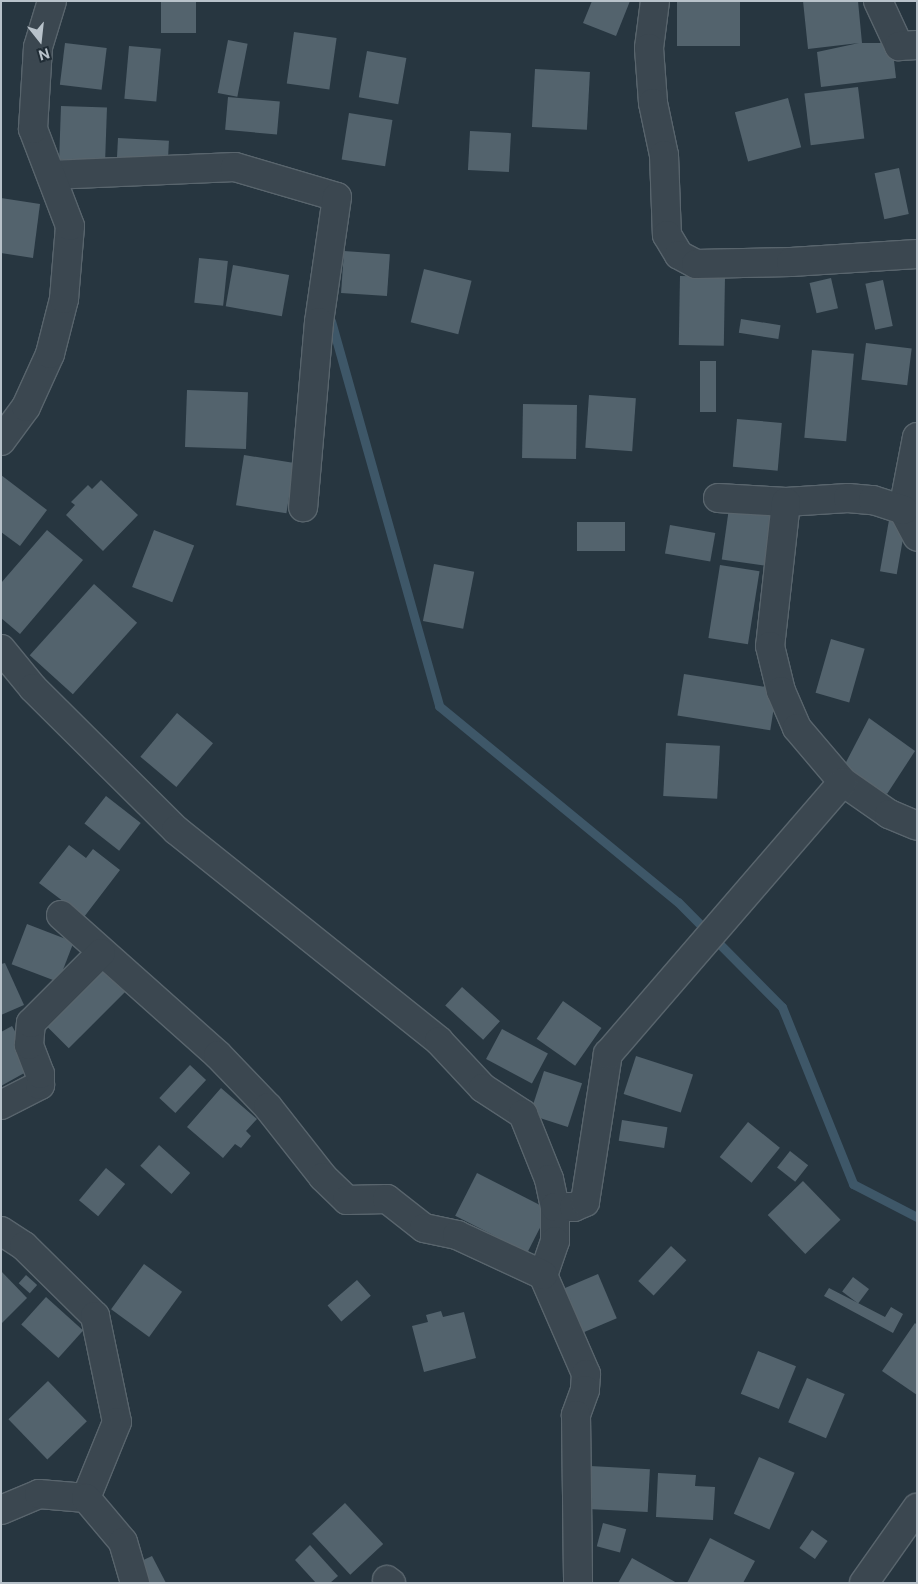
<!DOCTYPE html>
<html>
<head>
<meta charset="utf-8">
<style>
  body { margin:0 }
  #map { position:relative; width:918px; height:1584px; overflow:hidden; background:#273640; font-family:"Public Sans",sans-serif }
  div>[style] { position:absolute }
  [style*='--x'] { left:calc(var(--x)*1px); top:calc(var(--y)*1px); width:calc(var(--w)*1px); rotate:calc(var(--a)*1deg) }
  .stream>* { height:9px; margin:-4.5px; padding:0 4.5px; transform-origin:4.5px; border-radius:4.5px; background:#3e5768 }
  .building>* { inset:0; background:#53636d; transform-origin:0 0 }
  .roads { filter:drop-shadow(1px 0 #59656d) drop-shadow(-1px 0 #59656d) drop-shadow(0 1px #59656d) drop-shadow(0 -1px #59656d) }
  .minor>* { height:28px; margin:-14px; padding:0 14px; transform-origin:14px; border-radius:14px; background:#3b4750 }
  span { translate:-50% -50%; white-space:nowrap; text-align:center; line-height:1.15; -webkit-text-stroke:4px #202c35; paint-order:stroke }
  .frame { position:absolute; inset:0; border:2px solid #b8c2ca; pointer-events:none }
  .north { position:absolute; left:15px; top:15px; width:50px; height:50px; -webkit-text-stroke:4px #202c35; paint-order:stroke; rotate:164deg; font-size:14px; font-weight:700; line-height:20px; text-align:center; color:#b8c2ca }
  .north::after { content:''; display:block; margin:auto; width:18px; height:22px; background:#b8c2ca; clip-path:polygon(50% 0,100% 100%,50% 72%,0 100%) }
</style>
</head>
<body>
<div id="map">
  <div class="stream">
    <i style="--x:331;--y:321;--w:400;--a:74.3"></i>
    <i style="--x:439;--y:706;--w:309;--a:39.4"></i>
    <i style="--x:678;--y:902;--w:148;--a:45.3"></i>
    <i style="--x:782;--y:1007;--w:191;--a:68.1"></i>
    <i style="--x:853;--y:1184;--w:72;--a:27.3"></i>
  </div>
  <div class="building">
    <i style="left:161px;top:1px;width:35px;height:32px"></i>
    <i style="clip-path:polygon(592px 1px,630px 1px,616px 36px,583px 23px)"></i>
    <i style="left:677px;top:1px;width:63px;height:45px"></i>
    <i style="clip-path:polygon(803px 1px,858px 1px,862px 43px,892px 43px,896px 78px,821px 87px,817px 52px,859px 43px,808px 49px)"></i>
    <i style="left:294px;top:32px;width:43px;height:52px;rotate:8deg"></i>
    <i style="left:228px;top:40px;width:20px;height:54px;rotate:11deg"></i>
    <i style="left:65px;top:43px;width:42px;height:42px;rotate:7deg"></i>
    <i style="left:129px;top:46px;width:32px;height:53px;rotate:5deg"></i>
    <i style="left:367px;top:51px;width:40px;height:47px;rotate:10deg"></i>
    <i style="left:535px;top:69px;width:55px;height:58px;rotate:3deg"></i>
    <i style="left:858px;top:87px;width:52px;height:54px;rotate:83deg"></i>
    <i style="left:228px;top:97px;width:52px;height:33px;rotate:5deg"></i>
    <i style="left:788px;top:98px;width:51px;height:55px;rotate:75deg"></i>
    <i style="left:61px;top:106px;width:46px;height:53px;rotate:2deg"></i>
    <i style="left:349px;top:113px;width:44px;height:47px;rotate:9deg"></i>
    <i style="left:470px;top:131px;width:41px;height:39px;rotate:3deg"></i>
    <i style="left:118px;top:138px;width:51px;height:25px;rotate:3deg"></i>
    <i style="left:899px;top:168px;width:47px;height:25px;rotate:78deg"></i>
    <i style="clip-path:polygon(1px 198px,40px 204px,33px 258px,1px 253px)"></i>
    <i style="left:344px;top:251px;width:46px;height:42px;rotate:4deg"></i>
    <i style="left:199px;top:258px;width:29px;height:45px;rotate:6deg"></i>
    <i style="left:233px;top:265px;width:57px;height:42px;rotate:10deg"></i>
    <i style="left:424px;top:269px;width:49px;height:55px;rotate:14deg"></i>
    <i style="left:680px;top:276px;width:45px;height:69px;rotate:1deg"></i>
    <i style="left:831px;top:278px;width:31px;height:22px;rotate:77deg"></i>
    <i style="left:883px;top:280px;width:47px;height:18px;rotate:78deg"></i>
    <i style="left:741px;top:319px;width:40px;height:14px;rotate:9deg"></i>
    <i style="left:866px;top:343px;width:46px;height:37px;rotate:7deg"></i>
    <i style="left:812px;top:350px;width:42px;height:88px;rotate:5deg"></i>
    <i style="left:700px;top:361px;width:16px;height:51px"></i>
    <i style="left:187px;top:390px;width:61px;height:57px;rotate:2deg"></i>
    <i style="left:589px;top:395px;width:47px;height:53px;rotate:4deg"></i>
    <i style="left:523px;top:404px;width:54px;height:54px;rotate:1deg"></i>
    <i style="left:737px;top:419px;width:45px;height:48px;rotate:5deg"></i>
    <i style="left:244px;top:455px;width:51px;height:51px;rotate:9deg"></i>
    <i style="clip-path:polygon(1px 475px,47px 510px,20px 546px,1px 532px)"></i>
    <i style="clip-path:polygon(101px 480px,138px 515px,103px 551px,66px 515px,75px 505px,71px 502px,88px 485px,92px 489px)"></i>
    <i style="left:729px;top:508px;width:48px;height:52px;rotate:8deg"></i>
    <i style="left:889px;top:520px;width:17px;height:52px;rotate:10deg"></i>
    <i style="left:577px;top:522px;width:48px;height:29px"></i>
    <i style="left:670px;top:525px;width:46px;height:29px;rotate:10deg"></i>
    <i style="clip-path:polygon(47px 530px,83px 560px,20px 634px,1px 618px,1px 583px)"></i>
    <i style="left:154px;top:530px;width:43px;height:61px;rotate:21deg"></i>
    <i style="left:434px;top:564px;width:41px;height:58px;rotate:11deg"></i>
    <i style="left:720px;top:565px;width:40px;height:74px;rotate:9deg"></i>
    <i style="left:94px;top:584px;width:58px;height:96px;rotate:42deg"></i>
    <i style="left:831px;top:639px;width:35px;height:56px;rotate:16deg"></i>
    <i style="left:684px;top:674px;width:94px;height:42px;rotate:9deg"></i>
    <i style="left:177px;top:713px;width:47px;height:57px;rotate:40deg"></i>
    <i style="clip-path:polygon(869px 718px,915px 751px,887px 794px,843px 768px)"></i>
    <i style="left:666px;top:743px;width:54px;height:53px;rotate:3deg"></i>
    <i style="left:106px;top:796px;width:44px;height:35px;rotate:38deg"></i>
    <i style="clip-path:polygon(69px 845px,86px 858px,93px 849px,120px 870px,84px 917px,39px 883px)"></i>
    <i style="left:27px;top:924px;width:50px;height:43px;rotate:21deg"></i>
    <i style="clip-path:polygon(5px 963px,24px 1005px,1px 1015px,1px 964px)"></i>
    <i style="left:102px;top:967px;width:34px;height:81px;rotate:45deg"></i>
    <i style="left:462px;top:987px;width:51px;height:25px;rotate:42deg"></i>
    <i style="left:563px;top:1001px;width:47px;height:46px;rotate:35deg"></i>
    <i style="clip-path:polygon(12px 1026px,35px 1067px,1px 1086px,1px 1032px)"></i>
    <i style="left:502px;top:1029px;width:52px;height:34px;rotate:28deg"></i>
    <i style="left:636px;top:1056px;width:60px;height:40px;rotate:18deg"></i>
    <i style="left:190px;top:1065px;width:22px;height:45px;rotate:43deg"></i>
    <i style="left:544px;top:1071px;width:40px;height:46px;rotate:18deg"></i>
    <i style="clip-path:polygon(221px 1088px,257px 1119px,246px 1131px,251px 1136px,241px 1148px,235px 1144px,223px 1158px,187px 1127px)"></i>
    <i style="left:622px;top:1120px;width:46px;height:21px;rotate:9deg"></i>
    <i style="left:748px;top:1122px;width:41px;height:45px;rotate:39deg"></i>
    <i style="left:159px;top:1145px;width:42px;height:28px;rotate:42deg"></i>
    <i style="left:790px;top:1151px;width:23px;height:21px;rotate:38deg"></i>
    <i style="left:106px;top:1168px;width:25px;height:42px;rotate:40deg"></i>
    <i style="left:477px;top:1173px;width:81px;height:48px;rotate:27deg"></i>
    <i style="left:803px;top:1181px;width:54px;height:49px;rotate:46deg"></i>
    <i style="left:671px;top:1246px;width:21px;height:48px;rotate:43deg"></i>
    <i style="left:144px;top:1264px;width:47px;height:56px;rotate:36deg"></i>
    <i style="clip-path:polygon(1px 1271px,27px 1298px,1px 1324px)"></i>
    <i style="left:598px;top:1274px;width:48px;height:48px;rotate:67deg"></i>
    <i style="left:26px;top:1275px;width:15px;height:11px;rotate:42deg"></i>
    <i style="left:853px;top:1277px;width:20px;height:18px;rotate:37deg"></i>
    <i style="left:357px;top:1280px;width:21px;height:39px;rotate:49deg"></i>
    <i style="clip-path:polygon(829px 1288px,885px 1317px,891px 1307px,903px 1314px,893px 1333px,824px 1296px)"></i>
    <i style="left:46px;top:1297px;width:50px;height:37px;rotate:42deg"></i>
    <i style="clip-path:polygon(441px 1311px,443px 1317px,464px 1312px,476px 1358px,424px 1372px,412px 1326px,428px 1322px,426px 1315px)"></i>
    <i style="clip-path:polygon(915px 1323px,917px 1325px,917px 1395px,882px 1371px)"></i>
    <i style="left:758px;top:1351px;width:41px;height:46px;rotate:22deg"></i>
    <i style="left:807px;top:1378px;width:41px;height:48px;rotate:23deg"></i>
    <i style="left:48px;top:1381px;width:56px;height:55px;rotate:46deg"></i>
    <i style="left:759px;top:1457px;width:39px;height:62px;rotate:24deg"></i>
    <i style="left:590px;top:1466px;width:60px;height:43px;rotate:3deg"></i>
    <i style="clip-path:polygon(658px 1473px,696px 1475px,695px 1486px,715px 1487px,713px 1520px,656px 1517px)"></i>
    <i style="left:345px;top:1503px;width:56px;height:45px;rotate:47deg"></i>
    <i style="left:603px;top:1523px;width:24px;height:24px;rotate:15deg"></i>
    <i style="left:812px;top:1530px;width:19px;height:22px;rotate:35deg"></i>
    <i style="clip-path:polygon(710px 1538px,755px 1561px,743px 1583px,687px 1583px)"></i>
    <i style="clip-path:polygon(310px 1545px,338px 1576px,330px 1583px,316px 1583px,295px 1560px)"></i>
    <i style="clip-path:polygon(152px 1556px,166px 1583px,147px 1583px,137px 1563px)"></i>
    <i style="clip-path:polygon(632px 1558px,677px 1583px,618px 1583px)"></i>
  </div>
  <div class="roads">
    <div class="minor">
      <i style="--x:655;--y:1;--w:47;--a:97.3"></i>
      <i style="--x:649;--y:48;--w:55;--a:85.8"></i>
      <i style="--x:653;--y:103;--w:53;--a:78.1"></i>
      <i style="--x:664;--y:155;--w:80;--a:87.9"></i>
      <i style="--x:667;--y:235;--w:23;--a:59"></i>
      <i style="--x:679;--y:255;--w:19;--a:28"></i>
      <i style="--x:696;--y:264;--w:95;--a:-1.2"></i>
      <i style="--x:791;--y:262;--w:126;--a:-3.6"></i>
      <i style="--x:878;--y:1;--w:50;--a:65"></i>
      <i style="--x:899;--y:46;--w:18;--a:-3"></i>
      <i style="--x:51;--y:175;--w:184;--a:-2.5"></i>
      <i style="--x:235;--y:167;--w:106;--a:16.4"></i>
      <i style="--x:337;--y:197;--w:126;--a:98.2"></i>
      <i style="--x:319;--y:322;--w:186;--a:94.9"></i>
      <i style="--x:917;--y:437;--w:74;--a:100.9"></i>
      <i style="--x:903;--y:510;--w:30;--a:62"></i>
      <i style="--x:1;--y:441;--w:42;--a:-53.7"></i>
      <i style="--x:26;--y:407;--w:58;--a:-65.6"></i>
      <i style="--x:50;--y:354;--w:57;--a:-75.7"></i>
      <i style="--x:64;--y:299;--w:73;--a:-85.3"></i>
      <i style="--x:70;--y:226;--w:104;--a:-110.9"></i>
      <i style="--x:33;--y:129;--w:82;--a:-86.5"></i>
      <i style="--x:38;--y:47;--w:48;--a:-73.1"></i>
      <i style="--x:718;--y:498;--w:68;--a:3.4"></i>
      <i style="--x:786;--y:502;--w:62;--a:-3.7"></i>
      <i style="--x:848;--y:498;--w:25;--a:5"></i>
      <i style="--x:873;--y:500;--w:32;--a:18"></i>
      <i style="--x:786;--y:502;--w:145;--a:96.3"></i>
      <i style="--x:770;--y:646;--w:46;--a:76.3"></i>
      <i style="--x:781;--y:691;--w:40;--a:66.6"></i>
      <i style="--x:797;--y:728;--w:71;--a:49.6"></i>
      <i style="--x:843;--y:782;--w:56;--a:34.8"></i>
      <i style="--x:889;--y:814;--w:30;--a:23"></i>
      <i style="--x:1;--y:649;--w:50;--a:50.6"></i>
      <i style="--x:33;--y:688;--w:202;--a:44.8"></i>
      <i style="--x:176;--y:830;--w:337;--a:38.7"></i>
      <i style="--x:439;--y:1041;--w:64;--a:46.9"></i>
      <i style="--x:483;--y:1088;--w:48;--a:33"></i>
      <i style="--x:523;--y:1114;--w:70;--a:68.2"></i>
      <i style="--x:549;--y:1179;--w:29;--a:78"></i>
      <i style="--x:555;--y:1207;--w:34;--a:90"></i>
      <i style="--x:555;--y:1241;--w:36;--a:109"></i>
      <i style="--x:543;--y:1275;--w:108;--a:66.5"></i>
      <i style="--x:586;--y:1374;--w:16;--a:94"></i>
      <i style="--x:585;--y:1390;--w:27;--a:110"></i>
      <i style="--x:576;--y:1415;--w:168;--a:89.3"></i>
      <i style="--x:61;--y:915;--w:210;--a:41.7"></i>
      <i style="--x:218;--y:1055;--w:72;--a:46.1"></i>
      <i style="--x:268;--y:1107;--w:89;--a:51.8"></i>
      <i style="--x:323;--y:1177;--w:33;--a:44"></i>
      <i style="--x:347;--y:1200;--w:40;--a:-1.4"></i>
      <i style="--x:387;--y:1199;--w:47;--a:38.1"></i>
      <i style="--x:424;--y:1228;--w:34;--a:12"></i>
      <i style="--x:457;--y:1235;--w:95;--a:24.9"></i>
      <i style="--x:1;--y:1105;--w:44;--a:-27.1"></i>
      <i style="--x:40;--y:1085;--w:11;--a:-90"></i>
      <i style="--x:40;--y:1074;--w:31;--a:-111"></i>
      <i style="--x:29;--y:1045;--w:22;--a:-85"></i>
      <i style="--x:31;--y:1023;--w:99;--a:-45"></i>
      <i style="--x:555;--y:1207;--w:19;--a:0"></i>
      <i style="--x:574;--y:1207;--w:12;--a:-24"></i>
      <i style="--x:585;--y:1202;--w:150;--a:-81.2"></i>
      <i style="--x:608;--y:1054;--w:359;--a:-49.2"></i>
      <i style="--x:1;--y:1231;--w:27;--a:33"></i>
      <i style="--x:24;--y:1246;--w:100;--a:44.6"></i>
      <i style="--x:95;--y:1316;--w:108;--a:78.3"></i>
      <i style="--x:117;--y:1422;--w:82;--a:112.2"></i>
      <i style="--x:1;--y:1510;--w:41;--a:-22.8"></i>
      <i style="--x:39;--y:1494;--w:47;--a:4.9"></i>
      <i style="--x:86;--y:1498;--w:57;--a:49.9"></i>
      <i style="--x:123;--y:1542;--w:43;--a:73.7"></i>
      <i style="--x:387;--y:1580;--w:5;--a:37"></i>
      <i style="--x:864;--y:1583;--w:92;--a:-54.8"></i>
    </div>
  </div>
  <div class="frame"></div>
  <div class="north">N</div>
</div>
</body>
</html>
